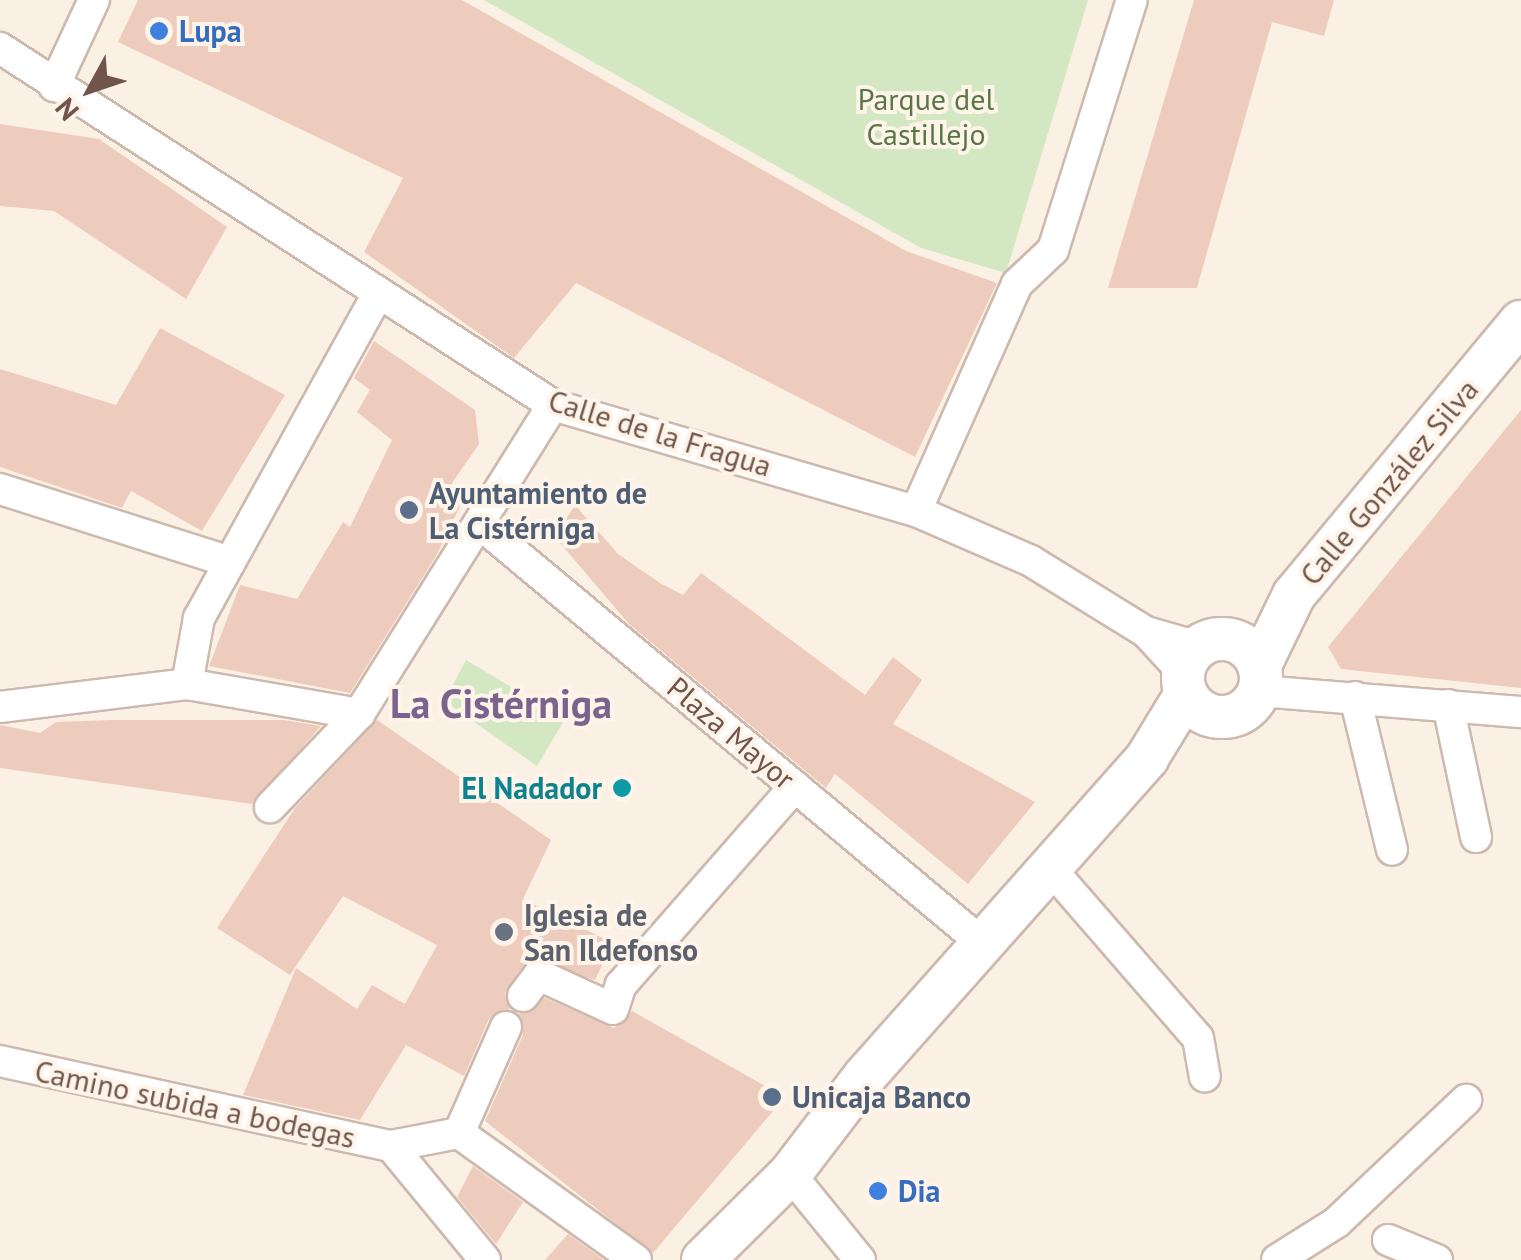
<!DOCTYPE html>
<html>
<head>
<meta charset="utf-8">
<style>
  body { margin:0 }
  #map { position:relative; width:1521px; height:1260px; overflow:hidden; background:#faf0e3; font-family:"PT Sans",sans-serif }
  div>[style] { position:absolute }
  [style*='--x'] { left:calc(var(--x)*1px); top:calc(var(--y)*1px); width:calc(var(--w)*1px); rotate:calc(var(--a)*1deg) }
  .green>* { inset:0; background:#d4e7c3 }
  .building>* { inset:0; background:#eeccbd }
  .roads { filter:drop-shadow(2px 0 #cdb9ae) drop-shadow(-2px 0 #cdb9ae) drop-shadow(0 2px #cdb9ae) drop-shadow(0 -2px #cdb9ae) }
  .street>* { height:30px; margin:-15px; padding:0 15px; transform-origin:15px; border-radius:15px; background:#fff }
  .secondary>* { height:42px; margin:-21px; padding:0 21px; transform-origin:21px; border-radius:21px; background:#fff }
  .secondary>.ring { margin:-21px; padding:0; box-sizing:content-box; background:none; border:42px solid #fff; border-radius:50% }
  .dots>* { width:28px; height:28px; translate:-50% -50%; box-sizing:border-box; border:5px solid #fef4e9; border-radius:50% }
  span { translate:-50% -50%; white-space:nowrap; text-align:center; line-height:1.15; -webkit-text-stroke:8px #fef4e9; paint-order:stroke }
  .shop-label { font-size:30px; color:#366cbe; font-weight:700 }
  .left { translate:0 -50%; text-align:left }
  .park-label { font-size:30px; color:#567644 }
  .street-label { font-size:30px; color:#71554b }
  .service-label { font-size:30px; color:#4e5e75; font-weight:700 }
  .culture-label { font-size:30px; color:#0d838f; font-weight:700 }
  .right { translate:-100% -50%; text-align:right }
  .worship-label { font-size:30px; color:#5b616d; font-weight:700 }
  .district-label { font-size:40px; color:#7b638d; font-weight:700 }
  .north { position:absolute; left:40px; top:40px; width:100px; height:100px; -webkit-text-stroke:8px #fef4e9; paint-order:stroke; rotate:230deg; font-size:28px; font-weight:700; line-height:40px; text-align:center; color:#71554b }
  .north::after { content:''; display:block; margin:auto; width:35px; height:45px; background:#71554b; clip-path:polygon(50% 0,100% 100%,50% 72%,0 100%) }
</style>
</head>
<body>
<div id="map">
  <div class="green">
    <i style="clip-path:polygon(484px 0,1088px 0,1006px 273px,921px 248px)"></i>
    <i style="clip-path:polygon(466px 660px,565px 719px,537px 766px,444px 701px)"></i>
  </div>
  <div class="building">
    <i style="clip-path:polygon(138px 0,462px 0,906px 251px,997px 283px,915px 457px,576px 283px,514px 358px,364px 252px,403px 178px,118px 42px)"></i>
    <i style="clip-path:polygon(1194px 0,1334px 0,1324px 36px,1272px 22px,1197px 288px,1108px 288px)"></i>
    <i style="clip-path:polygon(0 124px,99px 139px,227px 227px,186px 299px,54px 211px,0 206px)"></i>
    <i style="clip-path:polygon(160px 328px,285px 395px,202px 531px,131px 491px,122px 508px,0 467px,0 369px,116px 405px)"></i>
    <i style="clip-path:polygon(374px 341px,475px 410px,479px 444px,452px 483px,467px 492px,436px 556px,350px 693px,209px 666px,240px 585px,297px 599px,343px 522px,350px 527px,392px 440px,357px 412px,370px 390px,354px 378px)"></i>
    <i style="clip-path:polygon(1521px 410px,1521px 688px,1341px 669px,1328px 647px)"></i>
    <i style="clip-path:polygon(575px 505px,618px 554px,660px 583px,683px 595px,701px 573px,865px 695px,893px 657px,922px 680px,893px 724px,1035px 802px,968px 884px,835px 774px,826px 788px,629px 624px,555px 537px)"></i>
    <i style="clip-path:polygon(111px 720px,284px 720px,321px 726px,252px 804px,0 768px,0 725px,40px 733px,56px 722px)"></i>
    <i style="clip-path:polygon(377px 720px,551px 840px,523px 899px,613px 943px,595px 980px,530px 959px,505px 993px,510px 1009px,489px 1019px,464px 1076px,406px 1045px,360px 1120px,243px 1095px,296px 968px,357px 1009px,372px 985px,405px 1004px,437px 945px,343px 896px,290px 975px,217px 928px,295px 808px)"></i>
    <i style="clip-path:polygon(545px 998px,614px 1028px,632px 1011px,785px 1097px,653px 1253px,485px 1121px,523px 1035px,519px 1014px)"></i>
    <i style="clip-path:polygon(473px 1166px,523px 1202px,496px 1244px,457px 1197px)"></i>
    <i style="clip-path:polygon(568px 1234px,604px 1260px,545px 1260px)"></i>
  </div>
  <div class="roads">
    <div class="street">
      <i style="--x:0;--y:48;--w:658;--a:32.85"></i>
      <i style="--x:553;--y:405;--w:378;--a:16.3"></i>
      <i style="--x:916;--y:511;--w:125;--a:23.5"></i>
      <i style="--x:1031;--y:561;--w:135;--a:31.7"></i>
      <i style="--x:1146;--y:632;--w:54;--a:16.1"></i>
      <i style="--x:54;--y:86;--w:95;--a:-65.1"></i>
      <i style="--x:0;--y:489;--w:241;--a:17.6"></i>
      <i style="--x:916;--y:511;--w:248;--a:-66"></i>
      <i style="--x:1017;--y:284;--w:50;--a:-43.4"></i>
      <i style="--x:1053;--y:250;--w:262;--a:-72.5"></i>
      <i style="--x:480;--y:524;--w:652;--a:39.84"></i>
      <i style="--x:1148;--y:634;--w:52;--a:47.4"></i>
      <i style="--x:187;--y:684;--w:67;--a:-79.7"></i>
      <i style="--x:199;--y:618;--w:367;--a:-61.1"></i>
      <i style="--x:1259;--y:691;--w:263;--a:4.6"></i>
      <i style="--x:1355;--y:697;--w:157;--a:76.4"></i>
      <i style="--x:1448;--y:705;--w:135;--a:78"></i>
      <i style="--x:0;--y:707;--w:188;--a:-7"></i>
      <i style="--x:187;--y:684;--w:175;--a:9.9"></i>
      <i style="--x:359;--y:714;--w:129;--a:133.7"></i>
      <i style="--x:359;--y:714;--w:365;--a:-57.9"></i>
      <i style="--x:1050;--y:868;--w:225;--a:49"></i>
      <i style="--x:1198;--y:1038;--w:39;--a:80"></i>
      <i style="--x:523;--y:996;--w:26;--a:-53"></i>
      <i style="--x:539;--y:975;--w:81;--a:24.7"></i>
      <i style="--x:613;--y:1009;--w:25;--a:-72"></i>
      <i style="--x:621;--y:985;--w:264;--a:-48.8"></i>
      <i style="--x:0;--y:1061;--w:400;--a:12.3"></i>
      <i style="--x:459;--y:1133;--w:116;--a:-66.1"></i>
      <i style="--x:790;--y:1174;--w:111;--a:50.9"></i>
      <i style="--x:1388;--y:1240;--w:53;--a:22.2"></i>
      <i style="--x:485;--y:1260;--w:148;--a:-129.5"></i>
      <i style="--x:391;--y:1146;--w:69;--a:-10.8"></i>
      <i style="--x:459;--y:1133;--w:218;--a:35.7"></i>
      <i style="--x:1277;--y:1260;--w:71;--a:-32.3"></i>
      <i style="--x:1337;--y:1222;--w:178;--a:-43.4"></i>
    </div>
    <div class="secondary">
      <i class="ring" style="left:1183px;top:639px;width:36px;height:36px"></i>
      <i style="--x:1259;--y:667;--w:80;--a:-64.1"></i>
      <i style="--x:1294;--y:595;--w:355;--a:-50.3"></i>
      <i style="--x:703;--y:1260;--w:122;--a:-44.7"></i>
      <i style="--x:790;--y:1174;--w:123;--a:-52.6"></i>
      <i style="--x:865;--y:1076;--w:425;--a:-48.4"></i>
      <i style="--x:1147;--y:758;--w:75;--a:-58.6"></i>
    </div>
  </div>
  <div class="dots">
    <i style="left:159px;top:31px;background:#3f7fe0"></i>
    <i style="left:409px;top:510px;background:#5c6f8a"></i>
    <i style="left:622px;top:788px;background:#0f9aa8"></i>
    <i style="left:504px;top:932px;background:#6b7280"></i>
    <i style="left:772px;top:1097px;background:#5c6f8a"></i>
    <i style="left:878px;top:1191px;background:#3f7fe0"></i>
  </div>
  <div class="shop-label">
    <span class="left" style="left:179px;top:31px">Lupa</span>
    <span class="left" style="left:898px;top:1191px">Dia</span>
  </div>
  <div class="park-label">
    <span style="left:926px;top:116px">Parque del<br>Castillejo</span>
  </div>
  <div class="street-label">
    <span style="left:660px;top:433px;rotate:17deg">Calle de la Fragua</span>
    <span style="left:1389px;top:482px;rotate:-50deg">Calle González Silva</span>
    <span style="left:731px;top:733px;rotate:40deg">Plaza Mayor</span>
    <span style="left:195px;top:1104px;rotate:12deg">Camino subida a bodegas</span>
  </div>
  <div class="service-label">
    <span class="left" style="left:429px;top:510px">Ayuntamiento de<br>La Cistérniga</span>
    <span class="left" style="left:792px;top:1097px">Unicaja Banco</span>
  </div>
  <div class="culture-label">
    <span class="right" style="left:602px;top:788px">El Nadador</span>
  </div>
  <div class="worship-label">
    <span class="left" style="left:524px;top:932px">Iglesia de<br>San Ildefonso</span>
  </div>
  <div class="district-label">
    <span style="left:501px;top:703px">La Cistérniga</span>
  </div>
  <div class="north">N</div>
</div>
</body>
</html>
